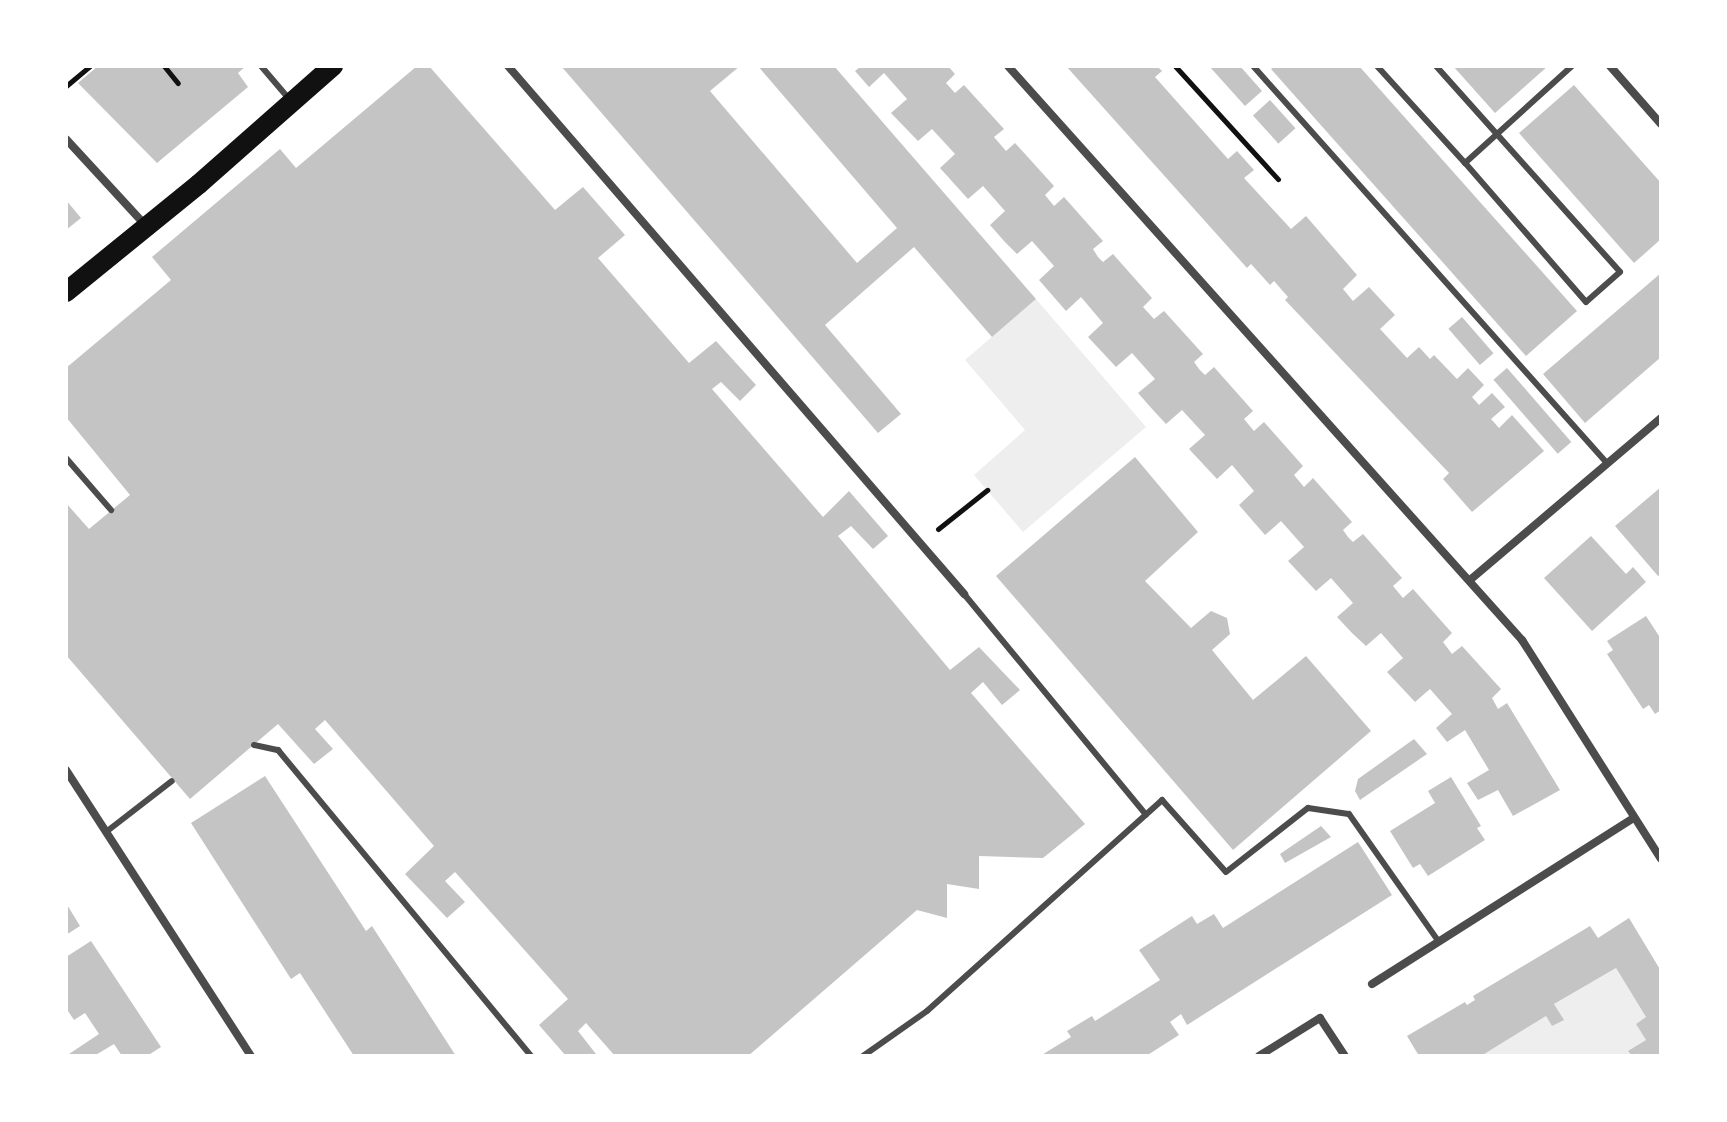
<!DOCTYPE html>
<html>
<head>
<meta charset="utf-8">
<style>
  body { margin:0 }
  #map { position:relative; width:1727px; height:1122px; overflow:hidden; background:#fff; font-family:"PT Serif",serif }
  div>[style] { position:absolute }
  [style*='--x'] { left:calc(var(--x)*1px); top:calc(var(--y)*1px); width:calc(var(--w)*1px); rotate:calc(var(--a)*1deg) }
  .green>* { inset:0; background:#eee }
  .building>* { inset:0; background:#c4c4c4; transform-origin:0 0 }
  .path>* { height:5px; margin:-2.5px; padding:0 2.5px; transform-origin:2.5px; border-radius:2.5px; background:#111 }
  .service>* { height:6px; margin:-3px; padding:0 3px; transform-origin:3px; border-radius:3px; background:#4c4c4c }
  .minor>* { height:8px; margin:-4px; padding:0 4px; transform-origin:4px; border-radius:4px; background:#4c4c4c }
  .primary>* { height:20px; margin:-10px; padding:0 10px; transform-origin:10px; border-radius:10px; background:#111 }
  span { translate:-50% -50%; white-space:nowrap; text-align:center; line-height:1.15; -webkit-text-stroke:6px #fff; paint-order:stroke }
  .frame { position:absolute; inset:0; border:68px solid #fff; pointer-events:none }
</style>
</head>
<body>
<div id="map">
  <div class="green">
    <i style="clip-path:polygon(1036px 299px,1146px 427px,1023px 532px,974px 475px,1025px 430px,965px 360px)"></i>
    <i style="clip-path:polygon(1616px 968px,1646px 1017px,1636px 1024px,1646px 1040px,1629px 1051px,1632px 1056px,1481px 1056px,1546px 1016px,1552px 1026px,1563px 1020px,1554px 1004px)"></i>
  </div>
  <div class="building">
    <i style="clip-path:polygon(98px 66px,246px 66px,238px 73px,248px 87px,157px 163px,78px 83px)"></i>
    <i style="clip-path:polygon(417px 66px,429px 66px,555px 210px,583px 187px,625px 235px,598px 258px,689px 363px,716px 341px,756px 385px,740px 401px,721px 382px,712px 389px,823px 517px,849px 491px,888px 536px,873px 549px,851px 526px,838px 536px,950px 670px,979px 647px,1020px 690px,1002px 705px,983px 682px,971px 693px,1085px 824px,1043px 858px,979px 856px,979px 889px,947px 884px,947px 918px,917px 910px,748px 1056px,615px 1056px,586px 1023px,578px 1031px,596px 1054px,566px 1056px,539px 1025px,568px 999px,455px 872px,445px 881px,465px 902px,447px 918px,405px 874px,434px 846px,325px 720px,315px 729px,333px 749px,314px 764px,278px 724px,190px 799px,66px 655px,66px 503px,89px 529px,130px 495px,66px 417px,66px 368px,171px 280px,152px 257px,280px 149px,296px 168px)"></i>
    <i style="clip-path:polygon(561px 66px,740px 66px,710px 91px,857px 263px,897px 228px,758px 66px,834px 66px,1036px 299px,992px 337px,914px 247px,825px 325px,901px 414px,878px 433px)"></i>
    <i style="clip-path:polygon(861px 66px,948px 66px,955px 74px,946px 83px,955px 93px,964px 85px,1004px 129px,994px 137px,1006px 151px,1015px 143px,1054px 186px,1045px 195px,1054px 206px,1064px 197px,1103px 241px,1093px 249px,1098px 257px,1103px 262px,1113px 254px,1152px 298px,1143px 307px,1154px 319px,1164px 311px,1203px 354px,1194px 362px,1199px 369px,1205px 375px,1214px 367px,1253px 411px,1244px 419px,1254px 431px,1264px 422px,1303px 466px,1294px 475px,1304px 487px,1313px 478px,1352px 522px,1343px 530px,1348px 537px,1353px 542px,1363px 534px,1402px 578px,1393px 586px,1403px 598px,1413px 589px,1452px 633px,1443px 642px,1452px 654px,1462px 646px,1501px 689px,1492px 698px,1498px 709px,1507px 703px,1560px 790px,1513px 816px,1498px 790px,1478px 800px,1467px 783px,1489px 770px,1465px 730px,1447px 742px,1436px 728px,1452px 714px,1430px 689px,1415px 702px,1387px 672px,1403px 658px,1381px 633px,1366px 646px,1352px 633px,1337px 617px,1353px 603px,1331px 578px,1316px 591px,1288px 561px,1304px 547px,1281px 521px,1265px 535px,1239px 505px,1254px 491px,1232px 465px,1217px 479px,1189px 449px,1205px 435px,1182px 410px,1166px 424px,1153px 410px,1138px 393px,1155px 379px,1132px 353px,1116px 367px,1103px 353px,1088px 337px,1103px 323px,1081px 297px,1066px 311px,1039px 280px,1054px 266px,1032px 241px,1017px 254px,1004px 241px,990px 225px,1005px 211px,983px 186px,968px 199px,940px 168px,955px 154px,932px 129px,918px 141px,891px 113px,907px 99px,884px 73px,869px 87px,855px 71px)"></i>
    <i style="clip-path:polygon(1066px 66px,1157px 66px,1162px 71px,1155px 77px,1228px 159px,1237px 151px,1254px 170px,1244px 178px,1291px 229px,1306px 216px,1357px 275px,1343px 289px,1353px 301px,1369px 287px,1395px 315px,1380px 329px,1407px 358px,1419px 347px,1430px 359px,1434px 355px,1457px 379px,1468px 368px,1484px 385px,1472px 397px,1479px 405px,1492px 393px,1505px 407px,1491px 419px,1499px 428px,1512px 415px,1544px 451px,1472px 512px,1443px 479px,1449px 473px,1285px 300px,1288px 297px,1274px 281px,1270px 285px,1251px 264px,1247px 268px)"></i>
    <i style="clip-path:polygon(1209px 66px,1240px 66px,1262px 91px,1245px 106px)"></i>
    <i style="clip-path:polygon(1275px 66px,1359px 66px,1577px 311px,1526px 356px,1271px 69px)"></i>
    <i style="clip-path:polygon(1453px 66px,1548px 66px,1495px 113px)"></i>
    <i style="clip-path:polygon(1574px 85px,1661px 183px,1661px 239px,1634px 263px,1519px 133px)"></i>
    <i style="left:1270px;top:100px;width:38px;height:23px;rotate:48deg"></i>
    <i style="clip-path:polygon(66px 200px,81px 218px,66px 230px)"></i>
    <i style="clip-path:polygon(1661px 273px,1661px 357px,1585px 423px,1543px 374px)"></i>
    <i style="left:1462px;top:317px;width:48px;height:18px;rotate:49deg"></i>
    <i style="left:1507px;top:368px;width:98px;height:18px;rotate:49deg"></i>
    <i style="clip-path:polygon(1135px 457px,1198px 532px,1145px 581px,1191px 628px,1211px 611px,1227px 618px,1230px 634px,1212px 650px,1253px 700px,1306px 656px,1371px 731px,1233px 850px,996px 576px)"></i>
    <i style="clip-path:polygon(1661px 487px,1661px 574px,1658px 576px,1615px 526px)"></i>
    <i style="clip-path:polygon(1591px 536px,1626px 574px,1633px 567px,1646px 582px,1592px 631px,1544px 578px)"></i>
    <i style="clip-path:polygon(1646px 616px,1661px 639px,1661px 710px,1655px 714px,1649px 705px,1643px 709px,1607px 654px,1613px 650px,1607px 641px)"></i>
    <i style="clip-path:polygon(1414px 739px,1427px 754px,1360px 800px,1355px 791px,1358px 779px)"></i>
    <i style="clip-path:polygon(265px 776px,366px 931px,372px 926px,456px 1056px,354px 1056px,300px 973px,291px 979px,191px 823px)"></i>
    <i style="clip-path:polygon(1451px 777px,1481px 826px,1477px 828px,1485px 840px,1428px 876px,1420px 864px,1413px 868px,1390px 831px,1435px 803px,1428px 791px)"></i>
    <i style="clip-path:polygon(1321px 826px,1331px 837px,1285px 863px,1280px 854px)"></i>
    <i style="clip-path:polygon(1358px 842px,1392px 895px,1187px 1025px,1181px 1014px,1170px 1022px,1179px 1035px,1146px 1056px,1040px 1056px,1071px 1037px,1067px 1031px,1092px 1016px,1095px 1021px,1160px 980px,1139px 950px,1192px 916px,1197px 924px,1214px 914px,1223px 928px)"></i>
    <i style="clip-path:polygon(66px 903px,80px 926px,66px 935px)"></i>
    <i style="clip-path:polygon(1629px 918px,1661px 971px,1661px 1056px,1632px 1056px,1628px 1051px,1646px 1040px,1636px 1024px,1646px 1017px,1616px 968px,1554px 1004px,1564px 1020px,1552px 1026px,1546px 1016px,1481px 1056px,1419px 1056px,1407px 1036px,1465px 1002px,1467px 1005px,1475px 1000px,1473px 996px,1590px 926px,1598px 938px)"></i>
    <i style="clip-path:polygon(91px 941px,161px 1047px,147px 1056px,122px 1056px,114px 1044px,94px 1056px,66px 1056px,99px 1034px,85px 1013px,74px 1020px,66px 1008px,66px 957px)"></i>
  </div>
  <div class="path">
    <i style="--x:164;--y:66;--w:22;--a:51"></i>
    <i style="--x:1175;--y:66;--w:153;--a:47.7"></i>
    <i style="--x:66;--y:86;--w:31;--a:-40"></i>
    <i style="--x:938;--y:529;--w:63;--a:-38.5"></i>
  </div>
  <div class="service">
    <i style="--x:261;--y:66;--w:45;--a:49.5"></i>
    <i style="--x:1377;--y:66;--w:131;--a:47.8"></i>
    <i style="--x:1465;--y:163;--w:144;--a:-42.2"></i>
    <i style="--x:1436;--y:66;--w:276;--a:48.2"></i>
    <i style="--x:1620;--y:272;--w:45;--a:138.6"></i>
    <i style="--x:1586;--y:302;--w:184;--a:-131"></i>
    <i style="--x:1254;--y:67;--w:530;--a:48.29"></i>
    <i style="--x:66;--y:458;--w:69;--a:49.1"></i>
    <i style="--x:964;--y:594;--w:286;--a:50.5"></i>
    <i style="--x:254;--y:745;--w:25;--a:12"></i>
    <i style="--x:278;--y:750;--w:397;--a:50.4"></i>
    <i style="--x:106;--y:832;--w:83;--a:-37.7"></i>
    <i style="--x:863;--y:1056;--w:78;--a:-35.1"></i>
    <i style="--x:927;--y:1011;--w:316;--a:-41.9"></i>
    <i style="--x:1162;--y:800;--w:96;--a:48.4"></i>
    <i style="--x:1226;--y:872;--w:104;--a:-38"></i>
    <i style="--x:1308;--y:808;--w:41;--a:8.3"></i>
    <i style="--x:1349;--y:814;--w:156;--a:54.9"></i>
  </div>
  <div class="minor">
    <i style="--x:508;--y:66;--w:698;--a:49.18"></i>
    <i style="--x:1008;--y:66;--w:771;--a:48.16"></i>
    <i style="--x:1522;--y:640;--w:259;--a:57.6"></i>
    <i style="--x:1610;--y:66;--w:77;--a:48.7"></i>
    <i style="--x:66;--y:139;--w:120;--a:47.4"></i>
    <i style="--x:1470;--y:580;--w:250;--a:-40.3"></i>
    <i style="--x:66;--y:770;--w:341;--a:57.1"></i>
    <i style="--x:1372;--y:984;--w:310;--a:-32.4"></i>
    <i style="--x:1259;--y:1056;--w:72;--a:-31.9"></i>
    <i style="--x:1320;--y:1018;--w:45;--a:56.7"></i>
  </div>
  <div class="primary">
    <i style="--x:66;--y:292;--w:171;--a:-39.1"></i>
    <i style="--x:199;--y:184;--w:179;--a:-41.4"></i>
  </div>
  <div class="frame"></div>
</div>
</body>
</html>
